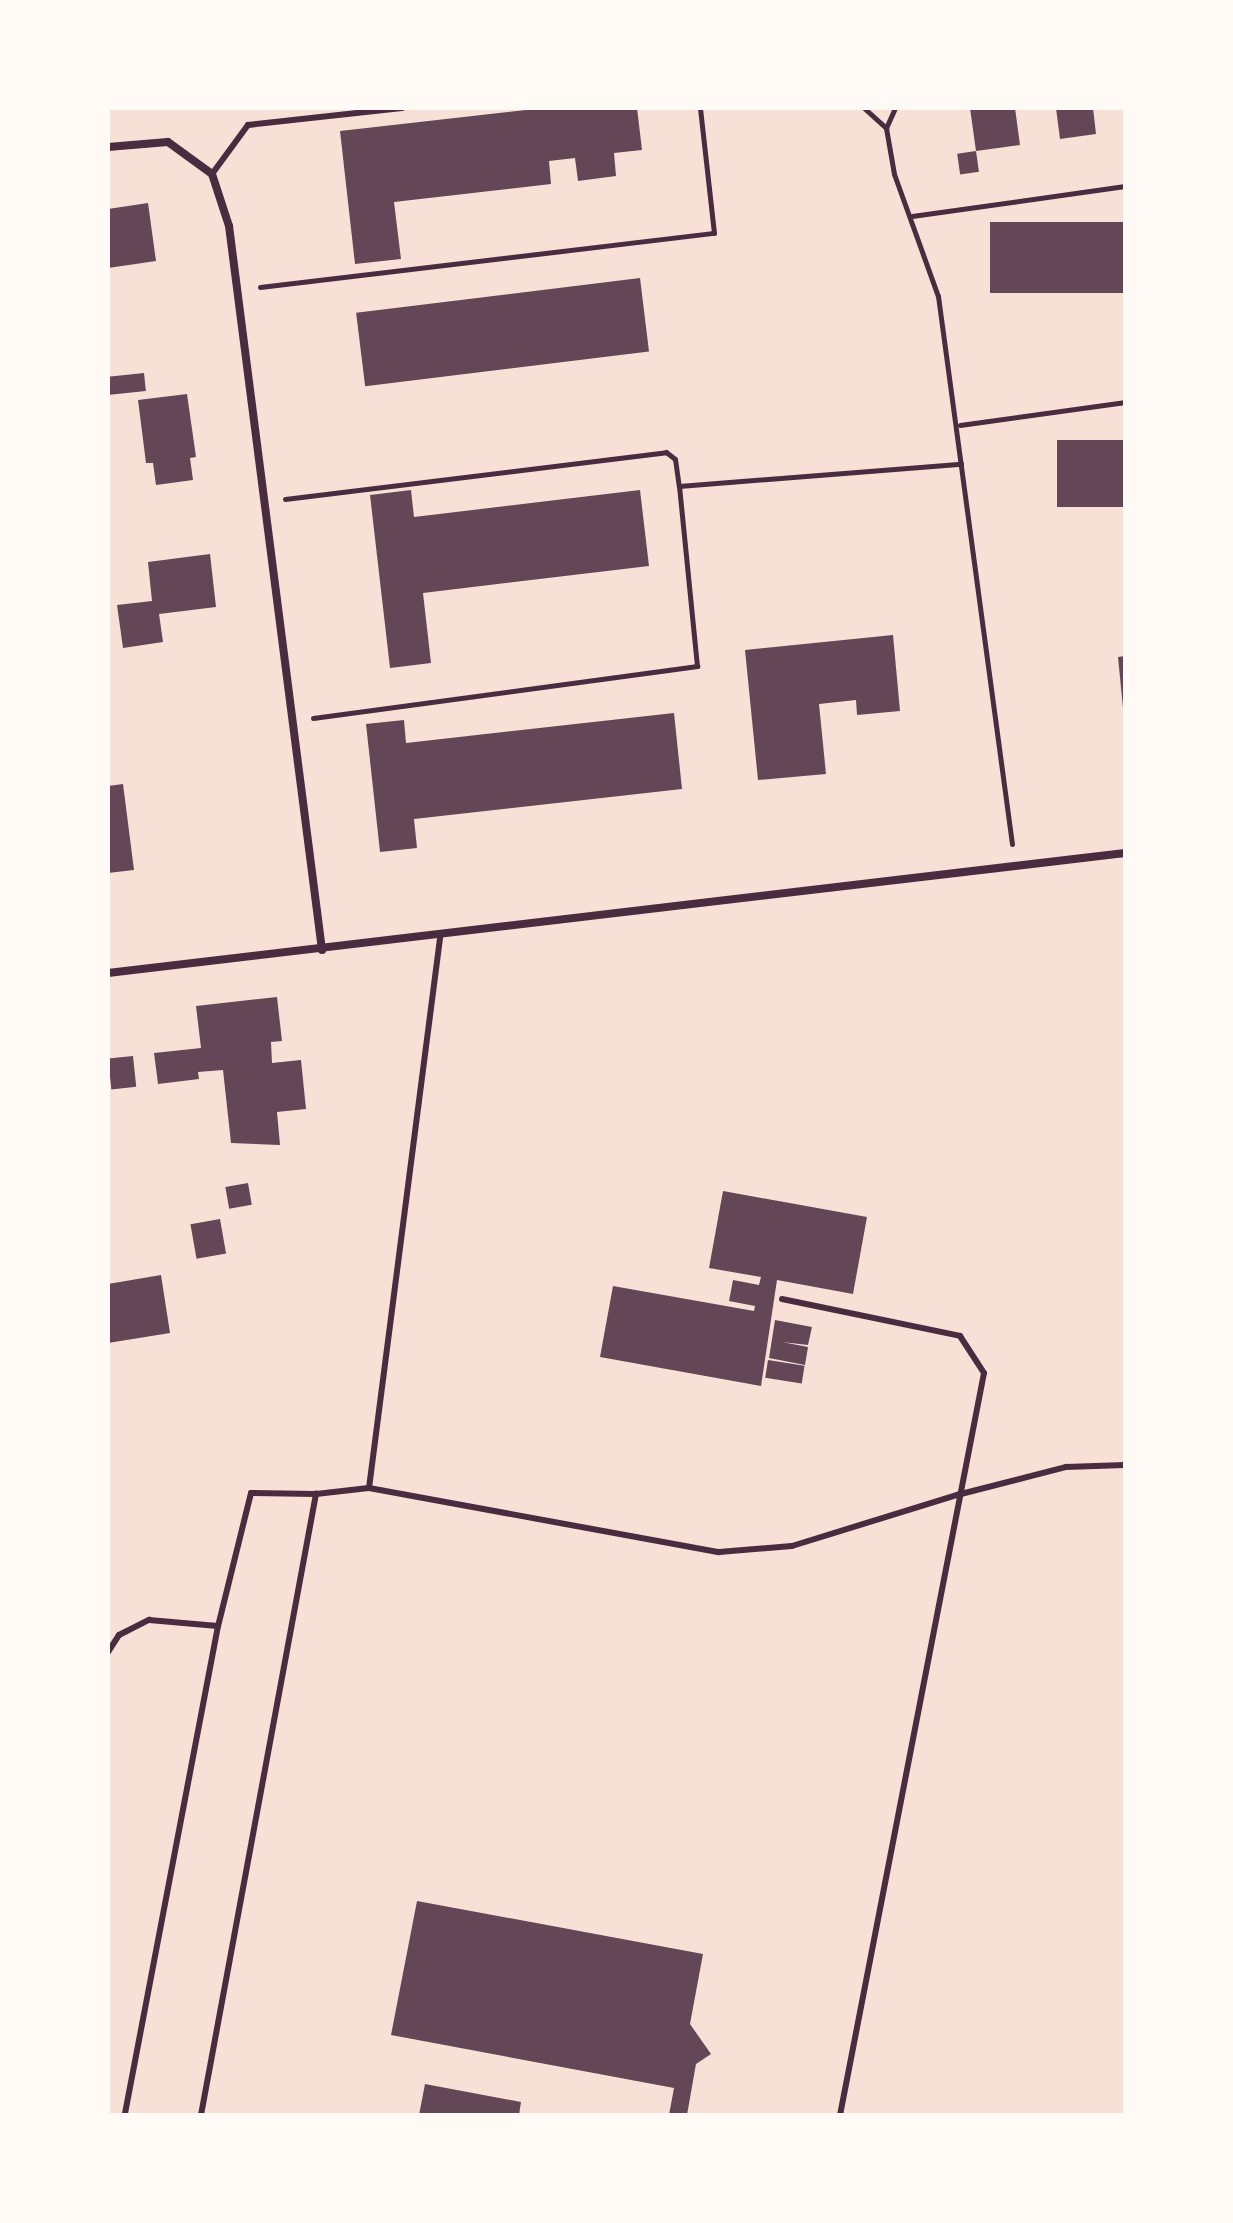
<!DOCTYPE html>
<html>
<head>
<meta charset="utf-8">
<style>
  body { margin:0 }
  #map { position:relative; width:1233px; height:2223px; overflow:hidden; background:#f7e1d7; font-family:Overpass,sans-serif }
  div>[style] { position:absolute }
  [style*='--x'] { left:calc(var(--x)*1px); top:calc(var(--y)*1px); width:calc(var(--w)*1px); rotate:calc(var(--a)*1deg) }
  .building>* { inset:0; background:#644757; transform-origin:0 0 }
  .path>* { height:5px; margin:-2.5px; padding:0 2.5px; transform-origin:2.5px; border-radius:2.5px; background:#4a2c40 }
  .service>* { height:6px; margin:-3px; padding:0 3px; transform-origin:3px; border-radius:3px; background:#4a2c40 }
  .minor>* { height:8px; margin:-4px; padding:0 4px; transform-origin:4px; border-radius:4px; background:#4a2c40 }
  span { translate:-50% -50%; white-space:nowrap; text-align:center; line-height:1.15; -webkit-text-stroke:6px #fffaf5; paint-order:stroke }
  .frame { position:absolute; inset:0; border:110px solid #fffaf5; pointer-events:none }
</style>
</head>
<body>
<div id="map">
  <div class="building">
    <i style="clip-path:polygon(543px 108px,637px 108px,642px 150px,614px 153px,616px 176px,578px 181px,575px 158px,549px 161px,551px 184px,394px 202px,401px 259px,355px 264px,340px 131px)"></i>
    <i style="clip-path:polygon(970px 108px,1015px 108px,1020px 145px,976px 151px)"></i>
    <i style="clip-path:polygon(1056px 108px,1093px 108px,1096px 134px,1060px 139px)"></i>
    <i style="left:976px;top:151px;width:21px;height:19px;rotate:82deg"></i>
    <i style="clip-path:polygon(148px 203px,156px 261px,108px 268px,108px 209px)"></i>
    <i style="left:1125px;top:222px;width:71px;height:135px;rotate:90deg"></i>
    <i style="left:640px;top:278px;width:74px;height:286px;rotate:83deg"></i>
    <i style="left:144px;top:373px;width:18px;height:36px;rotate:84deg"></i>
    <i style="clip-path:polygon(187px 394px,196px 457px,190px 458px,193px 480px,156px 485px,153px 463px,146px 463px,138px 400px)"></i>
    <i style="left:1125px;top:440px;width:67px;height:68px;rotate:90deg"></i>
    <i style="clip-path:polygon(411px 490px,414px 517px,640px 490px,649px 566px,423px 593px,431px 663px,390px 668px,370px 495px)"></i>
    <i style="clip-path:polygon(210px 554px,216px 607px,159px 614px,163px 642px,123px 648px,117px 605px,152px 601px,148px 562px)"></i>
    <i style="clip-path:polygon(893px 635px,900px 711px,857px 715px,856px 700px,819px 704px,826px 774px,758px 780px,745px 650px)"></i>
    <i style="clip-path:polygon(1125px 656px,1125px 708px,1123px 708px,1118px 657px)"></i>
    <i style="clip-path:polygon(674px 713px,682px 789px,414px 819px,417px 848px,380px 852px,366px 724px,404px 720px,406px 743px)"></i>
    <i style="clip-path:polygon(123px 784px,134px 870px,108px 873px,108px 786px)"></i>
    <i style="clip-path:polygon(277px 997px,282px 1041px,271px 1042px,272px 1063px,301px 1060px,306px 1109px,277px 1112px,280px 1145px,231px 1143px,223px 1070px,198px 1072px,199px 1079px,158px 1084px,154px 1053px,201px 1048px,196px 1006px)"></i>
    <i style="left:133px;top:1056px;width:31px;height:25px;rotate:84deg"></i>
    <i style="left:248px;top:1183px;width:22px;height:23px;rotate:80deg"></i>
    <i style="clip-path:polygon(723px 1191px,867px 1217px,853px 1294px,777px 1280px,761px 1386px,600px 1357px,613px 1286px,754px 1311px,755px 1306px,729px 1301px,733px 1280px,759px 1285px,761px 1277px,709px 1268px)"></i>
    <i style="left:220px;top:1219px;width:35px;height:30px;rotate:80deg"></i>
    <i style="clip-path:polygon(161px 1275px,170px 1333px,108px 1343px,108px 1284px)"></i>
    <i style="clip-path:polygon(775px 1320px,812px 1327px,808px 1345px,782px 1342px,808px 1347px,805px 1365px,769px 1358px)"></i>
    <i style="left:768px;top:1360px;width:37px;height:18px;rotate:9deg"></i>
    <i style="clip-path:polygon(417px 1901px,703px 1954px,690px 2024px,711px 2054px,696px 2064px,687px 2115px,669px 2115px,674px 2088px,391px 2035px)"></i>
    <i style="clip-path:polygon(425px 2084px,521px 2102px,519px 2115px,419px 2115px)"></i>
  </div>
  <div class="path">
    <i style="--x:864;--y:108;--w:30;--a:42"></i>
    <i style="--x:886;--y:128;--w:47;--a:80.1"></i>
    <i style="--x:894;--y:174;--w:130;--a:70.2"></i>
    <i style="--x:938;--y:296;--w:553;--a:82.31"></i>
    <i style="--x:886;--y:128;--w:22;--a:-66"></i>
    <i style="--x:912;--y:216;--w:215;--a:-8"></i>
    <i style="--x:260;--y:287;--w:457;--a:-6.8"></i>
    <i style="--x:714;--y:233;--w:126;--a:-96.4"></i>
    <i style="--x:960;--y:425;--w:167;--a:-7.9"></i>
    <i style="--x:285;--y:499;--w:384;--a:-7"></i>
    <i style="--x:666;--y:452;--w:11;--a:38"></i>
    <i style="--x:675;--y:459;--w:27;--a:82"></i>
    <i style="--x:313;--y:718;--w:388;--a:-7.7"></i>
    <i style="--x:697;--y:666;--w:181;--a:-95.7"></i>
    <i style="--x:679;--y:486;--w:283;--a:-4.5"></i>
  </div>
  <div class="service">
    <i style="--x:212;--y:174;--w:61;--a:-53.7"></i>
    <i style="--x:248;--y:125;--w:155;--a:-6.3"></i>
    <i style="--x:782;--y:1299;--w:182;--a:11.7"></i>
    <i style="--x:960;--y:1336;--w:44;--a:57"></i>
    <i style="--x:984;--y:1373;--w:756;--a:100.98"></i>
    <i style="--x:369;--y:1488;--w:555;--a:-82.64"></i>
    <i style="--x:316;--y:1494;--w:53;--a:-6.5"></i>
    <i style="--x:369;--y:1488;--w:356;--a:10.4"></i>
    <i style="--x:719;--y:1552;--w:73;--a:-4.7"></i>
    <i style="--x:792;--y:1546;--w:173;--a:-17.2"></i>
    <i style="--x:957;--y:1495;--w:113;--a:-14.4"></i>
    <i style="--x:1066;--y:1467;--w:59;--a:-1.9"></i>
    <i style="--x:108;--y:1652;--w:20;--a:-57"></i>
    <i style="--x:119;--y:1635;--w:34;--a:-27"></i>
    <i style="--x:149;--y:1620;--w:69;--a:5"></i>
    <i style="--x:218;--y:1626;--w:498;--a:100.8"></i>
    <i style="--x:201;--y:2115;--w:632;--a:-79.51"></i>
    <i style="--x:316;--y:1494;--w:65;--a:-179.1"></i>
    <i style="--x:251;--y:1493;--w:137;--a:103.9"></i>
  </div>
  <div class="minor">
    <i style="--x:108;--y:147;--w:60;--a:-4.8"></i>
    <i style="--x:168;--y:142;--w:54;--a:36"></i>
    <i style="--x:212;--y:174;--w:55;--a:71.9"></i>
    <i style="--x:229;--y:226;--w:730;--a:82.68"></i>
    <i style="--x:108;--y:973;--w:1024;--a:-6.73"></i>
  </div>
  <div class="frame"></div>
</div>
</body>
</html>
